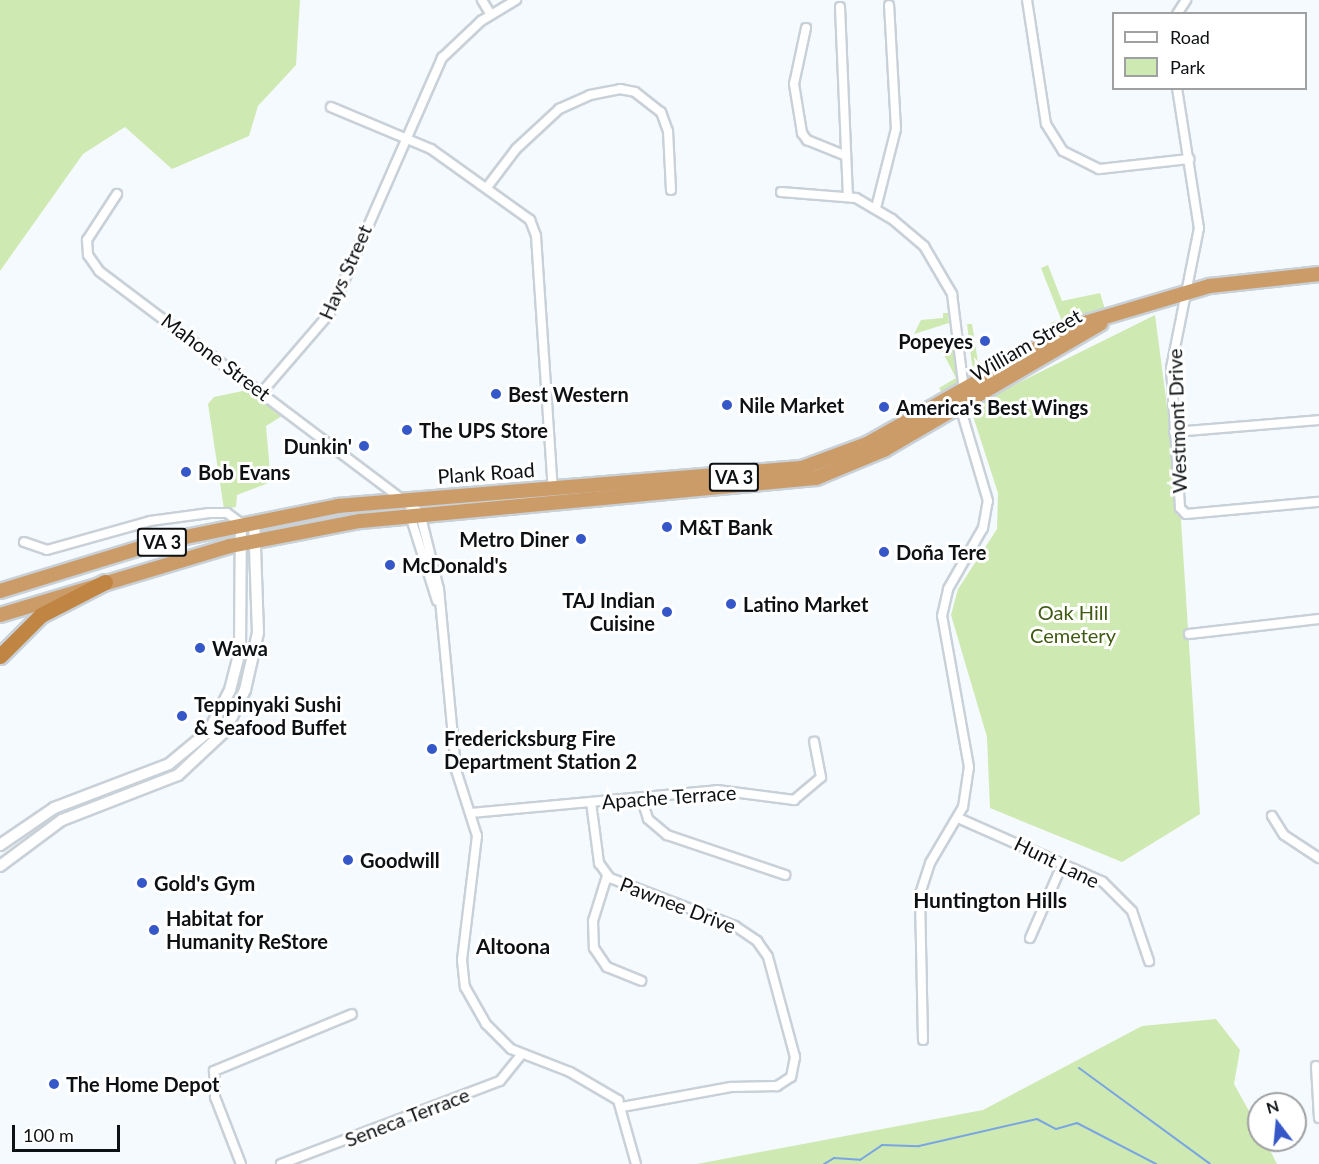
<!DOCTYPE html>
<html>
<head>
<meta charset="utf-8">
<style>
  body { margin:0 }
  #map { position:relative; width:1319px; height:1164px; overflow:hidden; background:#f5faff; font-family:Lato,sans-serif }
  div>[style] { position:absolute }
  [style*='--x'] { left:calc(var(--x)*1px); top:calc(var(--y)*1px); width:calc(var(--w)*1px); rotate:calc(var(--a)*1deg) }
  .green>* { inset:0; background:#cfe9b2 }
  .stream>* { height:2px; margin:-1px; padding:0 1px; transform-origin:1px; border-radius:1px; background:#79a6e2 }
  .roads { filter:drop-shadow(2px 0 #c9d1d8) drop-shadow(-2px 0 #c9d1d8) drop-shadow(0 2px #c9d1d8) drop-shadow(0 -2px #c9d1d8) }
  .minor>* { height:8px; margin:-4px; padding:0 4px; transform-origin:4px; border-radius:4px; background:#fff }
  .tertiary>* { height:10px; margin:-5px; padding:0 5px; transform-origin:5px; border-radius:5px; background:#fff }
  .trunk>* { height:14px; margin:-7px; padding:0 7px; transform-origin:7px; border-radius:7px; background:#cc9c68 }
  .motorway>* { height:15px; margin:-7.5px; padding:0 7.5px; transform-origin:7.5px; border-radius:7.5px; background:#c08443 }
  .dots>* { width:16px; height:16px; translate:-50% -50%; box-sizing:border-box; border:3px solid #fff; border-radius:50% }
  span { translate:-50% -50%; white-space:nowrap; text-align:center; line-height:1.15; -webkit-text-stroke:6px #fff; paint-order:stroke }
  .shield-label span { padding:2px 4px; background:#fff; border:2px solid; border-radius:4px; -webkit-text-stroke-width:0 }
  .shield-label { font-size:18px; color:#0e1113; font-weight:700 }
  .street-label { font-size:20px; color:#0e1113 }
  .poi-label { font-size:20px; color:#0e1113; font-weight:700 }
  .right { translate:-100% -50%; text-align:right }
  .left { translate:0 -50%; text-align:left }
  .park-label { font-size:20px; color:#3f5b10 }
  .neighbourhood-label { font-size:21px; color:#0e1113; font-weight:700 }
  .legend { position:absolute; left:1112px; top:12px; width:195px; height:78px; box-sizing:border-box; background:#fff; border:2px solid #9fa0a1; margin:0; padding:8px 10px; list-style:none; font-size:18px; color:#0e1113 }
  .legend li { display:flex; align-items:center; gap:12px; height:30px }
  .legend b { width:30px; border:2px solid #9fa0a1 }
  .north { position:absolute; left:1247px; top:1092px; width:60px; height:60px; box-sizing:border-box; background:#fff; border:2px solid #9fa0a1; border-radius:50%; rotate:344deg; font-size:16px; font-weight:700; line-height:24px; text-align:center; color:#0e1113 }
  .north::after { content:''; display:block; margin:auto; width:21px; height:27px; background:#3557c8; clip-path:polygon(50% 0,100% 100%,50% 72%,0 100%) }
  .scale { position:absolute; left:12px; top:1125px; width:108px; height:27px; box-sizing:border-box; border:3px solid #0e1113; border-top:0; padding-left:8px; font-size:18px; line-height:21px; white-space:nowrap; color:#0e1113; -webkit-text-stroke:4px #fff; paint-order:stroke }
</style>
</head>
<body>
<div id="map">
  <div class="green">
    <i style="clip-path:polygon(0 0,300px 0,296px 65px,258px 106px,249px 136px,172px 169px,125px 127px,83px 154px,0 271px)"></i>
    <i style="clip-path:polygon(1048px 265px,1062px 301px,1100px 293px,1105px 309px,1055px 332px,1051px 323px,1061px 319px,1041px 268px)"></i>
    <i style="clip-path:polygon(943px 313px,948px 313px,949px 323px,914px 334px,921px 320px,943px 318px)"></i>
    <i style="clip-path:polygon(1155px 315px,1180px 505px,1200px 814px,1122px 862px,990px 808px,987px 737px,951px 615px,958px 589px,997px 529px,998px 493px,970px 407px)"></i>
    <i style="clip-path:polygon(967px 324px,972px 324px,978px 362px,994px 366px,977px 371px,972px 365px)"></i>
    <i style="clip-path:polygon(954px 338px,959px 382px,943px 394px,939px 388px,956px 378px,940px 347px)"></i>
    <i style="clip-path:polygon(252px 389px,282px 416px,266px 426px,271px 482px,237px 495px,236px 507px,224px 509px,208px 404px,214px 397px)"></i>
    <i style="clip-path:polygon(1216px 1019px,1240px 1050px,1234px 1084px,1259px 1129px,1259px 1140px,1265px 1140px,1277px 1164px,697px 1164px,983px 1110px,1142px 1026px)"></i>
  </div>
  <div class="stream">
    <i style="--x:1079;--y:1068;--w:162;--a:36.2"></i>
    <i style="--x:824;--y:1164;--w:12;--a:-31"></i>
    <i style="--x:834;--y:1158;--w:26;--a:4"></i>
    <i style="--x:860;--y:1160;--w:27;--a:-34"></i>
    <i style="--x:882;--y:1145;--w:37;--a:2"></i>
    <i style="--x:919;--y:1146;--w:121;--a:-12.9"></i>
    <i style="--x:1037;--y:1119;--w:21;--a:28"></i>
    <i style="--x:1056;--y:1129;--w:22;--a:-16"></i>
    <i style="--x:1077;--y:1123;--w:89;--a:27.4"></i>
  </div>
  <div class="roads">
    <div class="minor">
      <i style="--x:482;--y:0;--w:17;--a:59"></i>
      <i style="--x:1027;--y:0;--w:125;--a:81.3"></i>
      <i style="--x:1046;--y:124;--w:32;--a:58"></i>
      <i style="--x:1063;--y:151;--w:40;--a:26.6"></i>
      <i style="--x:1099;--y:169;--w:91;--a:-6.3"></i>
      <i style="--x:840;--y:7;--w:190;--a:87.6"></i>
      <i style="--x:1177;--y:14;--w:17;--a:-57"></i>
      <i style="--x:806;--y:28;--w:57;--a:102.1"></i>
      <i style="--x:794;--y:84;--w:50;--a:80.7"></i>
      <i style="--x:802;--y:133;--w:9;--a:54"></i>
      <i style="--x:807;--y:140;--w:40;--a:22"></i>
      <i style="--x:1177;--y:88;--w:142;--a:81.1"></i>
      <i style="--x:1199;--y:228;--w:143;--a:101.3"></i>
      <i style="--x:1171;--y:368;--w:140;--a:86.3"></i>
      <i style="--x:1180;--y:508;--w:8;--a:45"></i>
      <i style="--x:1186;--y:514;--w:134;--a:-5.2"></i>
      <i style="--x:331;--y:107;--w:108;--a:22.8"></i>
      <i style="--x:431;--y:149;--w:122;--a:35.6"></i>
      <i style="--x:530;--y:220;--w:17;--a:69"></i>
      <i style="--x:536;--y:236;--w:254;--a:86.2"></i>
      <i style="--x:488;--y:186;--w:46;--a:-52.9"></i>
      <i style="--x:516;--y:149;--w:59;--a:-42.9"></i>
      <i style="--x:559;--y:109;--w:34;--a:-24"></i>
      <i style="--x:590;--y:95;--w:31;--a:-11"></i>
      <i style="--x:620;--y:89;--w:15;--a:11"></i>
      <i style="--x:635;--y:92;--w:33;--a:38"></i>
      <i style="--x:661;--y:112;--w:20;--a:70"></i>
      <i style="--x:668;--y:131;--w:59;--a:87.1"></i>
      <i style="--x:781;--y:192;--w:75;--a:4.6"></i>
      <i style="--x:856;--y:198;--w:42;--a:30.3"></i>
      <i style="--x:892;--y:219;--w:42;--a:40.2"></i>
      <i style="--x:924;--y:246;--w:56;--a:59.7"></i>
      <i style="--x:952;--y:294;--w:98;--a:82.9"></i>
      <i style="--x:117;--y:194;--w:55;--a:123.1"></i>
      <i style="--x:87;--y:240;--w:15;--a:86"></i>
      <i style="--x:88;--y:255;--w:19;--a:55"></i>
      <i style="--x:99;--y:271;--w:402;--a:37"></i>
      <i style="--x:420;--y:513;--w:78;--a:76"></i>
      <i style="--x:439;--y:589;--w:182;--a:84.6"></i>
      <i style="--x:456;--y:770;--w:69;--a:72.3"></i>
      <i style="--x:477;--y:836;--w:125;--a:96.9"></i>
      <i style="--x:462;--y:960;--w:27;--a:84"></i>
      <i style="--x:465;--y:987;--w:43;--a:60.4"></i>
      <i style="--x:486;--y:1024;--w:35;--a:45"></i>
      <i style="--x:511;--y:1049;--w:63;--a:21.3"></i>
      <i style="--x:570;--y:1072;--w:56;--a:30.3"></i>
      <i style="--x:618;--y:1100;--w:66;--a:74.3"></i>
      <i style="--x:876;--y:208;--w:81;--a:-75.8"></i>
      <i style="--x:896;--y:129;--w:124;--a:-93.2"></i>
      <i style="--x:262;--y:392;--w:104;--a:-49.3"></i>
      <i style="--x:330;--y:313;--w:279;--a:-66.3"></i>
      <i style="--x:442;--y:58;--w:54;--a:-43.5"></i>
      <i style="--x:481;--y:21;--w:41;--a:-31"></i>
      <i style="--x:1174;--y:432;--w:145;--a:-4.7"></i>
      <i style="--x:409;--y:512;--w:93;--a:72.5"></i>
      <i style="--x:24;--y:542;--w:24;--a:19"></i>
      <i style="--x:47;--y:550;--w:107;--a:-15.7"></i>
      <i style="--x:150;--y:521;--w:60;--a:-7.7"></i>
      <i style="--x:209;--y:513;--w:18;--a:0"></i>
      <i style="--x:227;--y:513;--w:17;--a:36"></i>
      <i style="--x:1189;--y:634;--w:131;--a:-6.6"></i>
      <i style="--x:641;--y:797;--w:23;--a:72"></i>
      <i style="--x:648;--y:819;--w:25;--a:40"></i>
      <i style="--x:667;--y:835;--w:125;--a:18.7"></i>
      <i style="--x:591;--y:802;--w:62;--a:82.5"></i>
      <i style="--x:599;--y:863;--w:19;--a:54"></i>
      <i style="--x:610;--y:878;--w:134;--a:21"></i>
      <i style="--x:735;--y:926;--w:27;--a:34"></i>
      <i style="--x:757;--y:941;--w:19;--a:55"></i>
      <i style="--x:768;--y:957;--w:104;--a:74.9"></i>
      <i style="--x:795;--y:1057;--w:20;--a:101"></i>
      <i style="--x:791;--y:1077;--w:17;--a:147"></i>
      <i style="--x:777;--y:1086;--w:46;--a:178.8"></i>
      <i style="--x:731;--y:1087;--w:111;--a:169.6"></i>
      <i style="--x:471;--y:813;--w:247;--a:-5.3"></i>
      <i style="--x:717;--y:790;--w:78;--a:7.4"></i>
      <i style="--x:794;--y:800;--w:35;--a:-40"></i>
      <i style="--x:821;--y:777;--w:36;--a:-101"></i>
      <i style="--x:1272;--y:816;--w:22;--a:58"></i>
      <i style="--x:1284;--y:835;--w:42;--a:33.3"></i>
      <i style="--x:958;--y:818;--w:158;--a:23.8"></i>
      <i style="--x:1103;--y:882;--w:41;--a:45"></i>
      <i style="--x:1132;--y:911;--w:53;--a:71.2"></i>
      <i style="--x:607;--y:876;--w:47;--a:107.3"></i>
      <i style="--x:593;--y:921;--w:27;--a:88"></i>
      <i style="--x:594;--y:948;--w:23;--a:56"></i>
      <i style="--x:607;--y:967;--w:37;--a:22"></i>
      <i style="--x:1030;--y:938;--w:82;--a:-66.3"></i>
      <i style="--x:923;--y:1040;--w:146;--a:-91.2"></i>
      <i style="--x:920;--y:894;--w:33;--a:-72"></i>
      <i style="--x:930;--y:863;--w:65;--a:-59.5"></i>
      <i style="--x:963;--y:807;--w:40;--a:-81.5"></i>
      <i style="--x:969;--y:767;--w:153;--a:-100.1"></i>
      <i style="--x:942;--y:616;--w:28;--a:-77"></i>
      <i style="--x:948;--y:589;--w:70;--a:-60.2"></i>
      <i style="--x:983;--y:528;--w:27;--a:-80"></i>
      <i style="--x:988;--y:501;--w:102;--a:-106.5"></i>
      <i style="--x:1316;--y:1066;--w:52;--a:86.7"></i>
      <i style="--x:241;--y:1164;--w:72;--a:-111.2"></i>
      <i style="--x:215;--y:1097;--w:26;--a:-92"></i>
      <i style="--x:214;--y:1071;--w:149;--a:-22.4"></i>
      <i style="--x:281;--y:1164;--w:234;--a:-20.8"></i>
      <i style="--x:500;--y:1081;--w:33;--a:-51"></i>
    </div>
    <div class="tertiary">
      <i style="--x:0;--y:845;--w:65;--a:-34.4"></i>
      <i style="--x:54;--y:808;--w:123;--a:-20.9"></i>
      <i style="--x:169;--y:764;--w:52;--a:-39.5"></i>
      <i style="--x:209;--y:731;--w:46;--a:-62.9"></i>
      <i style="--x:230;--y:690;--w:40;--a:-75.6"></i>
      <i style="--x:240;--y:651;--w:128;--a:-89.6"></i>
      <i style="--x:0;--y:866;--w:77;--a:-36.6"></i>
      <i style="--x:62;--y:820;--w:124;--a:-21.2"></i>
      <i style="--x:178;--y:775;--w:64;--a:-43.1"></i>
      <i style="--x:225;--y:731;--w:46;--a:-64"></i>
      <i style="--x:245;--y:690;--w:58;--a:-77.2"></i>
      <i style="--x:258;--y:633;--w:112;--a:-92"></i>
    </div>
    <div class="trunk">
      <i style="--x:0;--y:591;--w:163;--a:-17.1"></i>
      <i style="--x:156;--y:543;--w:186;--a:-11.5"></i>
      <i style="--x:338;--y:506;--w:466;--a:-4.7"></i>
      <i style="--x:802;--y:468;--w:69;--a:-20.3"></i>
      <i style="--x:867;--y:444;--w:242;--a:-29.4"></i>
      <i style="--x:1078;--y:325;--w:138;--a:-16.5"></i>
      <i style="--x:1210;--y:286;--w:110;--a:-6.3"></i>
      <i style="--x:0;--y:615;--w:240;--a:-16.7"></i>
      <i style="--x:230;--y:546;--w:132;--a:-10.9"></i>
      <i style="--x:360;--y:521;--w:458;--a:-5.4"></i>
      <i style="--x:816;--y:478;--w:74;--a:-22.4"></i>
      <i style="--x:884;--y:450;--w:251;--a:-30.3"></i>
    </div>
    <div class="motorway">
      <i style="--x:0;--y:656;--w:58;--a:-45"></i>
      <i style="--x:41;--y:615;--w:72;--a:-27.3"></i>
    </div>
  </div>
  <div class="dots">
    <i style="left:985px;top:341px;background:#3557c8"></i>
    <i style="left:496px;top:394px;background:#3557c8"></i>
    <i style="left:727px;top:405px;background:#3557c8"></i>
    <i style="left:884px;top:407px;background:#3557c8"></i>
    <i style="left:407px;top:430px;background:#3557c8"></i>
    <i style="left:364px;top:446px;background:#3557c8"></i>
    <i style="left:186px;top:472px;background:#3557c8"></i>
    <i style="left:667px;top:527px;background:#3557c8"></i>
    <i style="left:581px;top:539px;background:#3557c8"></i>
    <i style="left:884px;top:552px;background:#3557c8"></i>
    <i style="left:390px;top:565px;background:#3557c8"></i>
    <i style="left:731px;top:604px;background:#3557c8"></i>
    <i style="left:667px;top:612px;background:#3557c8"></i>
    <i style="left:200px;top:648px;background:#3557c8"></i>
    <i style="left:182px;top:716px;background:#3557c8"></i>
    <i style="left:432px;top:749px;background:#3557c8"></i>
    <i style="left:348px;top:860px;background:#3557c8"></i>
    <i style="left:142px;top:883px;background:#3557c8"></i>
    <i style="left:154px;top:930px;background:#3557c8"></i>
    <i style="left:54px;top:1084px;background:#3557c8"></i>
  </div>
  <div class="shield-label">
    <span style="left:734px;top:477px">VA 3</span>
    <span style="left:162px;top:542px">VA 3</span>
  </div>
  <div class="street-label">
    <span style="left:345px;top:272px;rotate:-66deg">Hays Street</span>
    <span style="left:1026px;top:345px;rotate:-30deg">William Street</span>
    <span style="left:216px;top:357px;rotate:37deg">Mahone Street</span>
    <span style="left:1177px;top:421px;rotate:-92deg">Westmont Drive</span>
    <span style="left:486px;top:473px;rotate:-4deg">Plank Road</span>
    <span style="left:669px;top:797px;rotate:-4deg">Apache Terrace</span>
    <span style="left:1057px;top:862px;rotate:26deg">Hunt Lane</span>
    <span style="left:678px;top:905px;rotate:21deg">Pawnee Drive</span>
    <span style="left:407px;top:1117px;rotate:-21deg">Seneca Terrace</span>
  </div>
  <div class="poi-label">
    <span class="right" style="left:973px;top:341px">Popeyes</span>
    <span class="left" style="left:508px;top:394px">Best Western</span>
    <span class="left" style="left:739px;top:405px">Nile Market</span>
    <span class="left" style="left:896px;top:407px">America's Best Wings</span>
    <span class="left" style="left:419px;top:430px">The UPS Store</span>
    <span class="right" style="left:352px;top:446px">Dunkin'</span>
    <span class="left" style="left:198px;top:472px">Bob Evans</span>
    <span class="left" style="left:679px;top:527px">M&amp;T Bank</span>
    <span class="right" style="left:569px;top:539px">Metro Diner</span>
    <span class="left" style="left:896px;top:552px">Doña Tere</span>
    <span class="left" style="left:402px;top:565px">McDonald's</span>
    <span class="right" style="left:655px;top:612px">TAJ Indian<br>Cuisine</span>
    <span class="left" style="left:743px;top:604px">Latino Market</span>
    <span class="left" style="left:212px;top:648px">Wawa</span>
    <span class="left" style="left:194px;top:716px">Teppinyaki Sushi<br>&amp; Seafood Buffet</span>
    <span class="left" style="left:444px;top:750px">Fredericksburg Fire<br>Department Station 2</span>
    <span class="left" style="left:360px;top:860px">Goodwill</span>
    <span class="left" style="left:154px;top:883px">Gold's Gym</span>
    <span class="left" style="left:166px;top:930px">Habitat for<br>Humanity ReStore</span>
    <span class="left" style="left:66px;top:1084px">The Home Depot</span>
  </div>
  <div class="park-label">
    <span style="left:1073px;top:624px">Oak Hill<br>Cemetery</span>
  </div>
  <div class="neighbourhood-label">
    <span style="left:990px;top:900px">Huntington Hills</span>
    <span style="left:513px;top:946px">Altoona</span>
  </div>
  <ul class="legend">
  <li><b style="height:8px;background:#fff"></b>Road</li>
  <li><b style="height:16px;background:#cfe9b2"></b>Park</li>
  </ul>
  <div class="north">N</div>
  <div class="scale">100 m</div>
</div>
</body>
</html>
